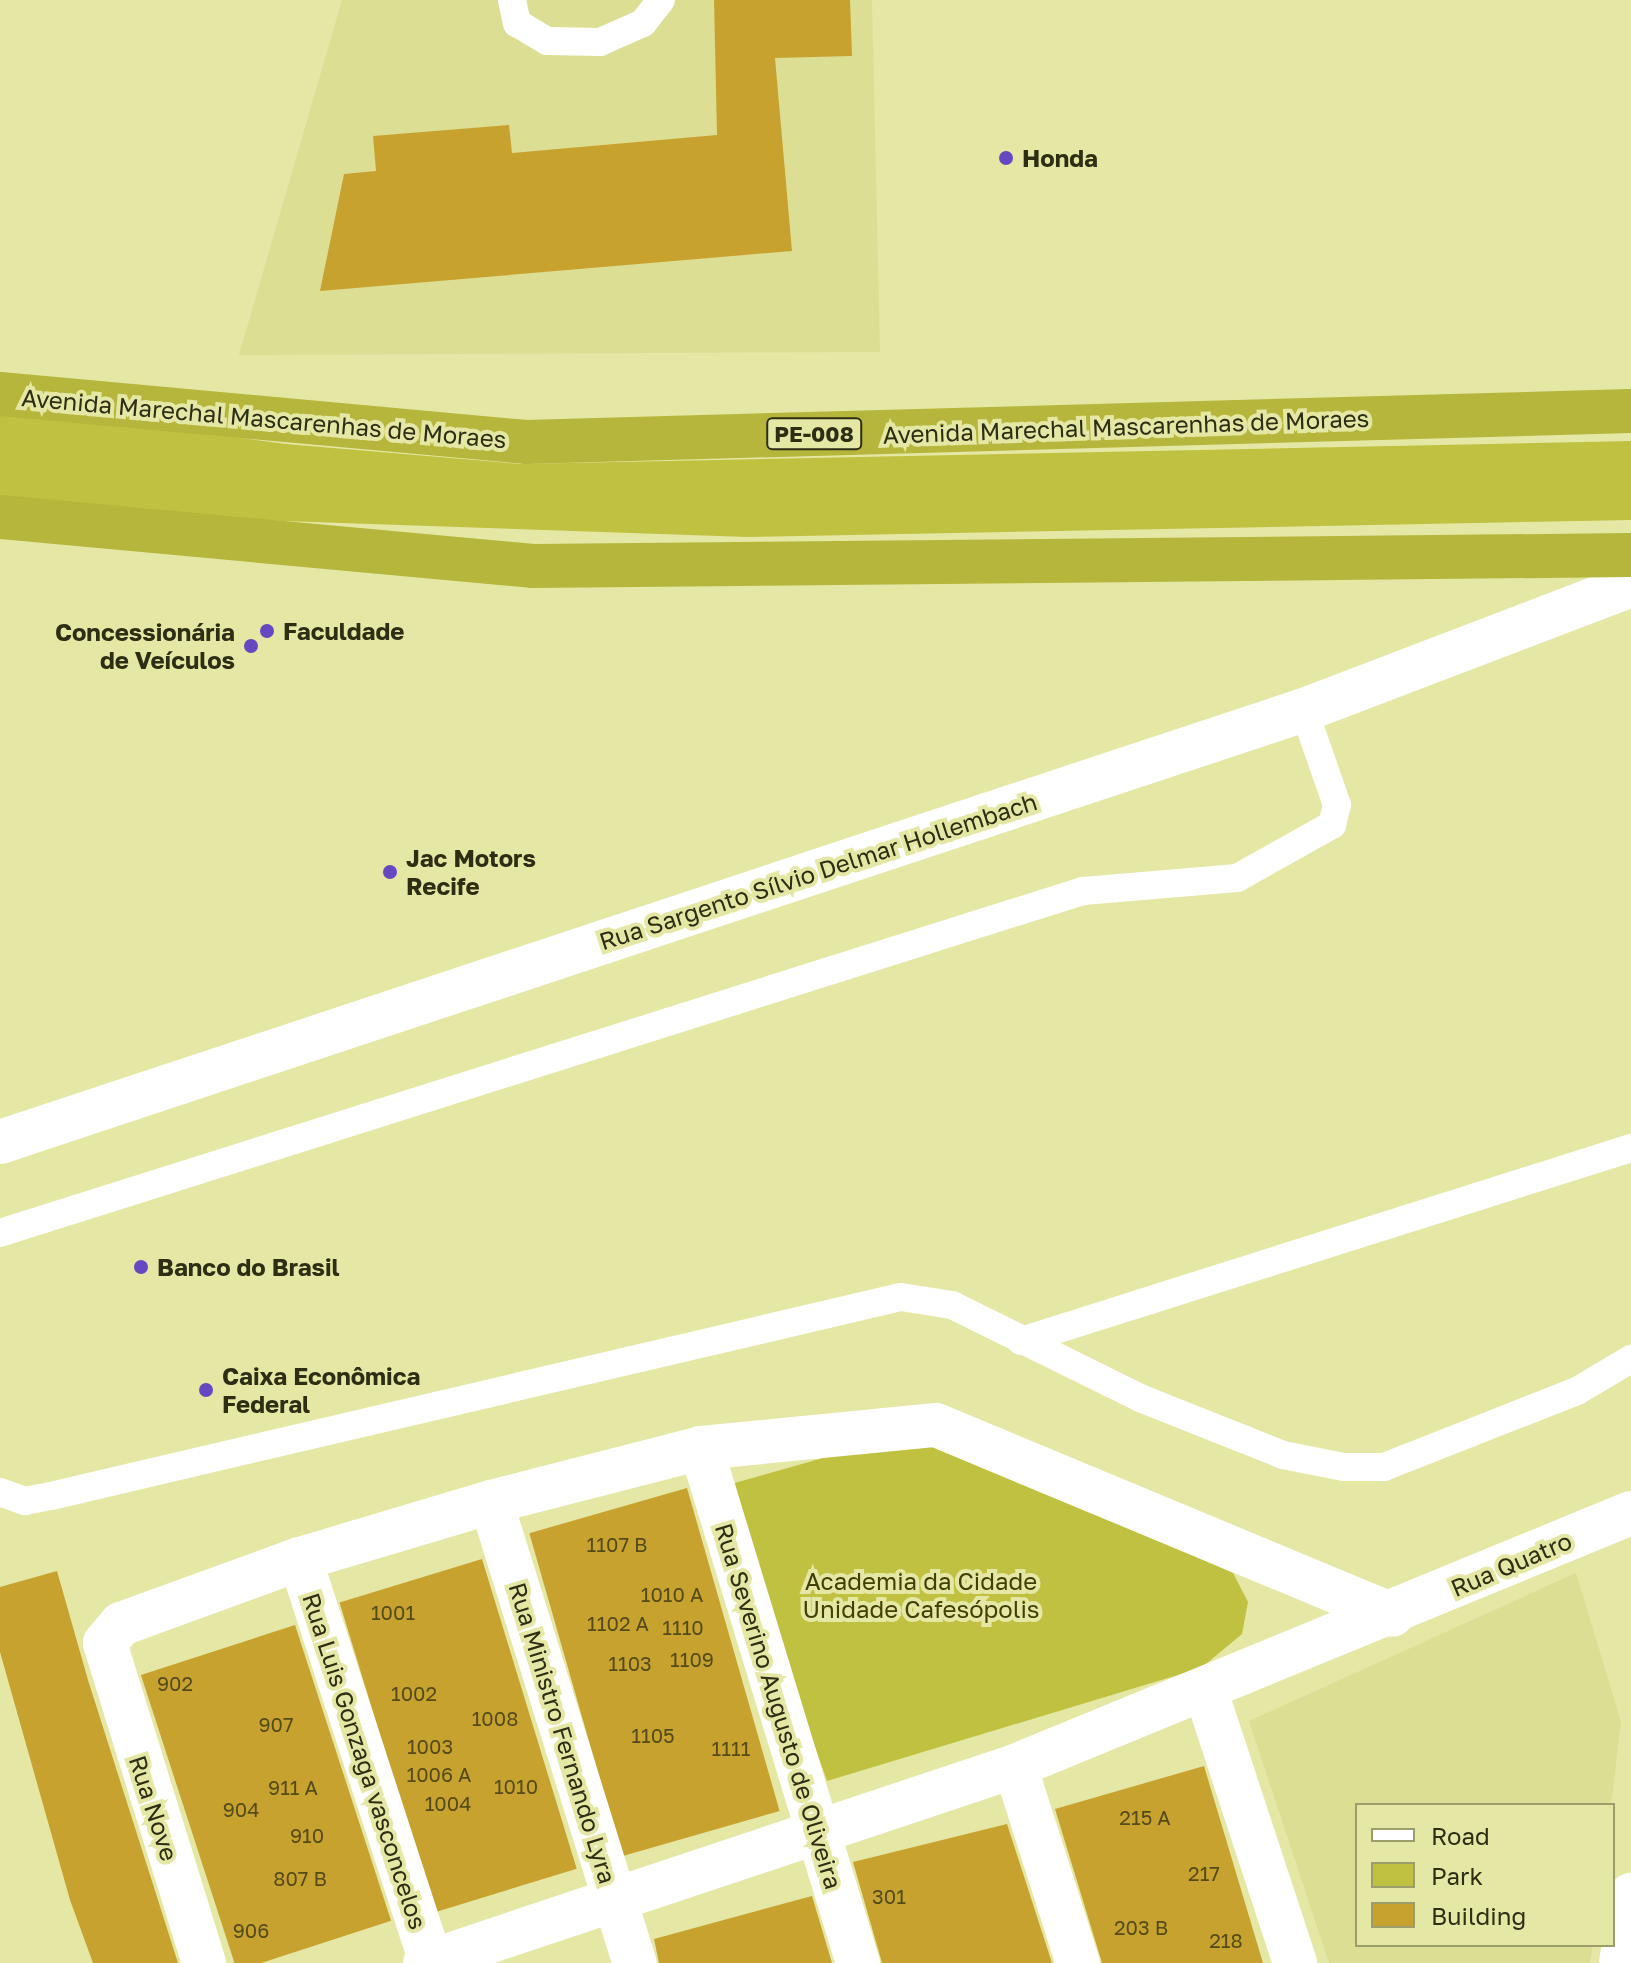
<!DOCTYPE html>
<html>
<head>
<meta charset="utf-8">
<style>
  body { margin:0 }
  #map { position:relative; width:1631px; height:1963px; overflow:hidden; background:#e5e7a4; font-family:"Golos Text",sans-serif }
  div>[style] { position:absolute }
  [style*='--x'] { left:calc(var(--x)*1px); top:calc(var(--y)*1px); width:calc(var(--w)*1px); rotate:calc(var(--a)*1deg) }
  .built>* { inset:0; background:#dcde93 }
  .green>* { inset:0; background:#c0c141 }
  .building>* { inset:0; background:#c8a22f; transform-origin:0 0 }
  .lane>* { height:28px; margin:-14px; padding:0 14px; transform-origin:14px; border-radius:14px; background:#fff }
  .street>* { height:44px; margin:-22px; padding:0 22px; transform-origin:22px; border-radius:22px; background:#fff }
  .highway>* { height:44px; margin:-22px; padding:0 22px; transform-origin:22px; border-radius:22px; background:#b5b63b }
  .dots>* { width:22px; height:22px; translate:-50% -50%; box-sizing:border-box; border:4px solid #e5e7a4; border-radius:50% }
  span { translate:-50% -50%; white-space:nowrap; text-align:center; line-height:1.15; -webkit-text-stroke:8px #e5e7a4; paint-order:stroke }
  .number-label { font-size:20px; color:#544b1a }
  .number-label span { -webkit-text-stroke-width:0 }
  .shield-label span { padding:2px 6px; background:#e5e7a4; border:2px solid; border-radius:6px; -webkit-text-stroke-width:0 }
  .shield-label { font-size:22px; color:#2d2e13; font-weight:700 }
  .poi-label { font-size:24px; color:#2d2e13; font-weight:700 }
  .left { translate:0 -50%; text-align:left }
  .right { translate:-100% -50%; text-align:right }
  .street-label { font-size:24px; color:#2d2e13 }
  .park-label { font-size:24px; color:#414000 }
  .legend { position:absolute; left:1355px; top:1803px; width:260px; height:144px; box-sizing:border-box; background:#e5e7a4; border:2px solid #9b9d6a; margin:0; padding:10px 14px; list-style:none; font-size:24px; color:#2d2e13 }
  .legend li { display:flex; align-items:center; gap:16px; height:40px }
  .legend b { width:40px; border:2px solid #9b9d6a }
</style>
</head>
<body>
<div id="map">
  <div class="built">
    <i style="clip-path:polygon(342px 0,872px 0,880px 352px,239px 355px)"></i>
    <i style="clip-path:polygon(1576px 1573px,1621px 1722px,1611px 1805px,1357px 1805px,1357px 1945px,1593px 1945px,1590px 1963px,1329px 1963px,1249px 1721px)"></i>
  </div>
  <div class="green">
    <i style="clip-path:polygon(0 406px,286px 444px,521px 464px,1631px 441px,1631px 520px,747px 537px,254px 520px,0 496px)"></i>
    <i style="clip-path:polygon(915px 1432px,1233px 1573px,1248px 1602px,1242px 1634px,1201px 1668px,827px 1781px,724px 1486px)"></i>
  </div>
  <div class="building">
    <i style="clip-path:polygon(714px 0,850px 0,852px 56px,775px 58px,792px 251px,320px 291px,344px 174px,376px 171px,373px 136px,509px 125px,512px 153px,717px 135px)"></i>
    <i style="left:687px;top:1488px;width:336px;height:164px;rotate:74deg"></i>
    <i style="left:482px;top:1559px;width:324px;height:149px;rotate:73deg"></i>
    <i style="clip-path:polygon(57px 1571px,88px 1680px,178px 1963px,93px 1963px,70px 1900px,0 1652px,0 1587px)"></i>
    <i style="left:295px;top:1625px;width:311px;height:162px;rotate:72deg"></i>
    <i style="clip-path:polygon(1204px 1766px,1263px 1963px,1102px 1963px,1055px 1809px)"></i>
    <i style="clip-path:polygon(1007px 1824px,1052px 1963px,882px 1963px,853px 1862px)"></i>
    <i style="clip-path:polygon(812px 1896px,832px 1963px,659px 1963px,654px 1939px)"></i>
  </div>
  <div class="lane">
    <i style="--x:512;--y:0;--w:24;--a:78"></i>
    <i style="--x:517;--y:23;--w:35;--a:31"></i>
    <i style="--x:547;--y:41;--w:53;--a:1.1"></i>
    <i style="--x:600;--y:42;--w:47;--a:-23.8"></i>
    <i style="--x:643;--y:23;--w:29;--a:-52"></i>
    <i style="--x:0;--y:1233;--w:1136;--a:-17.53"></i>
    <i style="--x:1083;--y:891;--w:155;--a:-4.8"></i>
    <i style="--x:1237;--y:878;--w:109;--a:-29.2"></i>
    <i style="--x:1332;--y:825;--w:21;--a:-76"></i>
    <i style="--x:1337;--y:805;--w:101;--a:-109.2"></i>
    <i style="--x:1021;--y:1341;--w:640;--a:-17.56"></i>
    <i style="--x:0;--y:1492;--w:27;--a:20"></i>
    <i style="--x:25;--y:1501;--w:26;--a:-11"></i>
    <i style="--x:51;--y:1496;--w:873;--a:-13.18"></i>
    <i style="--x:901;--y:1297;--w:52;--a:8.9"></i>
    <i style="--x:952;--y:1305;--w:210;--a:26.3"></i>
    <i style="--x:1140;--y:1398;--w:154;--a:21.7"></i>
    <i style="--x:1283;--y:1455;--w:62;--a:11.1"></i>
    <i style="--x:1344;--y:1467;--w:40;--a:0"></i>
    <i style="--x:1384;--y:1467;--w:207;--a:-21.5"></i>
    <i style="--x:1577;--y:1391;--w:63;--a:-30.7"></i>
  </div>
  <div class="street">
    <i style="--x:0;--y:1142;--w:1374;--a:-18.33"></i>
    <i style="--x:1304;--y:710;--w:350;--a:-20.9"></i>
    <i style="--x:701;--y:1448;--w:538;--a:73.05"></i>
    <i style="--x:491;--y:1502;--w:483;--a:72.7"></i>
    <i style="--x:300;--y:1559;--w:425;--a:72"></i>
    <i style="--x:1206;--y:1692;--w:285;--a:71.8"></i>
    <i style="--x:1015;--y:1766;--w:207;--a:72.3"></i>
    <i style="--x:204;--y:1963;--w:335;--a:-107.2"></i>
    <i style="--x:105;--y:1643;--w:25;--a:-50"></i>
    <i style="--x:121;--y:1624;--w:190;--a:-20"></i>
    <i style="--x:300;--y:1559;--w:199;--a:-16.6"></i>
    <i style="--x:491;--y:1502;--w:217;--a:-14.4"></i>
    <i style="--x:701;--y:1448;--w:236;--a:-5.6"></i>
    <i style="--x:936;--y:1425;--w:494;--a:22.6"></i>
    <i style="--x:425;--y:1963;--w:622;--a:-18.46"></i>
    <i style="--x:1015;--y:1766;--w:666;--a:-22.33"></i>
    <i style="--x:1621;--y:1963;--w:69;--a:-81.6"></i>
  </div>
  <div class="highway">
    <i style="--x:0;--y:394;--w:528;--a:5.21"></i>
    <i style="--x:526;--y:442;--w:1105;--a:-1.61"></i>
    <i style="--x:0;--y:517;--w:535;--a:5.25"></i>
    <i style="--x:533;--y:566;--w:1098;--a:-0.57"></i>
  </div>
  <div class="dots">
    <i style="left:1006px;top:158px;background:#6648c1"></i>
    <i style="left:267px;top:631px;background:#6648c1"></i>
    <i style="left:251px;top:646px;background:#6648c1"></i>
    <i style="left:390px;top:872px;background:#6648c1"></i>
    <i style="left:141px;top:1267px;background:#6648c1"></i>
    <i style="left:206px;top:1390px;background:#6648c1"></i>
  </div>
  <div class="number-label">
    <span style="left:617px;top:1544px">1107 B</span>
    <span style="left:672px;top:1594px">1010 A</span>
    <span style="left:393px;top:1612px">1001</span>
    <span style="left:618px;top:1623px">1102 A</span>
    <span style="left:683px;top:1627px">1110</span>
    <span style="left:692px;top:1659px">1109</span>
    <span style="left:630px;top:1663px">1103</span>
    <span style="left:175px;top:1683px">902</span>
    <span style="left:414px;top:1693px">1002</span>
    <span style="left:495px;top:1718px">1008</span>
    <span style="left:276px;top:1724px">907</span>
    <span style="left:653px;top:1735px">1105</span>
    <span style="left:430px;top:1746px">1003</span>
    <span style="left:731px;top:1748px">1111</span>
    <span style="left:439px;top:1774px">1006 A</span>
    <span style="left:516px;top:1786px">1010</span>
    <span style="left:293px;top:1787px">911 A</span>
    <span style="left:448px;top:1803px">1004</span>
    <span style="left:241px;top:1809px">904</span>
    <span style="left:1145px;top:1817px">215 A</span>
    <span style="left:307px;top:1835px">910</span>
    <span style="left:1204px;top:1873px">217</span>
    <span style="left:300px;top:1878px">807 B</span>
    <span style="left:889px;top:1896px">301</span>
    <span style="left:1141px;top:1927px">203 B</span>
    <span style="left:251px;top:1930px">906</span>
    <span style="left:1226px;top:1940px">218</span>
  </div>
  <div class="shield-label">
    <span style="left:814px;top:434px">PE-008</span>
  </div>
  <div class="poi-label">
    <span class="left" style="left:1022px;top:158px">Honda</span>
    <span class="left" style="left:283px;top:631px">Faculdade</span>
    <span class="right" style="left:235px;top:646px">Concessionária<br>de Veículos</span>
    <span class="left" style="left:406px;top:872px">Jac Motors<br>Recife</span>
    <span class="left" style="left:157px;top:1267px">Banco do Brasil</span>
    <span class="left" style="left:222px;top:1390px">Caixa Econômica<br>Federal</span>
  </div>
  <div class="street-label">
    <span style="left:264px;top:418px;rotate:5deg">Avenida Marechal Mascarenhas de Moraes</span>
    <span style="left:1126px;top:426px;rotate:-2deg">Avenida Marechal Mascarenhas de Moraes</span>
    <span style="left:818px;top:871px;rotate:-18deg">Rua Sargento Sílvio Delmar Hollembach</span>
    <span style="left:1511px;top:1564px;rotate:-23deg">Rua Quatro</span>
    <span style="left:779px;top:1706px;rotate:73deg">Rua Severino Augusto de Oliveira</span>
    <span style="left:563px;top:1733px;rotate:73deg">Rua Ministro Fernando Lyra</span>
    <span style="left:365px;top:1761px;rotate:72deg">Rua Luis Gonzaga vasconcelos</span>
    <span style="left:154px;top:1808px;rotate:72deg">Rua Nove</span>
  </div>
  <div class="park-label">
    <span style="left:921px;top:1595px">Academia da Cidade<br>Unidade Cafesópolis</span>
  </div>
  <ul class="legend">
  <li><b style="height:10px;background:#fff"></b>Road</li>
  <li><b style="height:22px;background:#c0c141"></b>Park</li>
  <li><b style="height:22px;background:#c8a22f"></b>Building</li>
  </ul>
</div>
</body>
</html>
